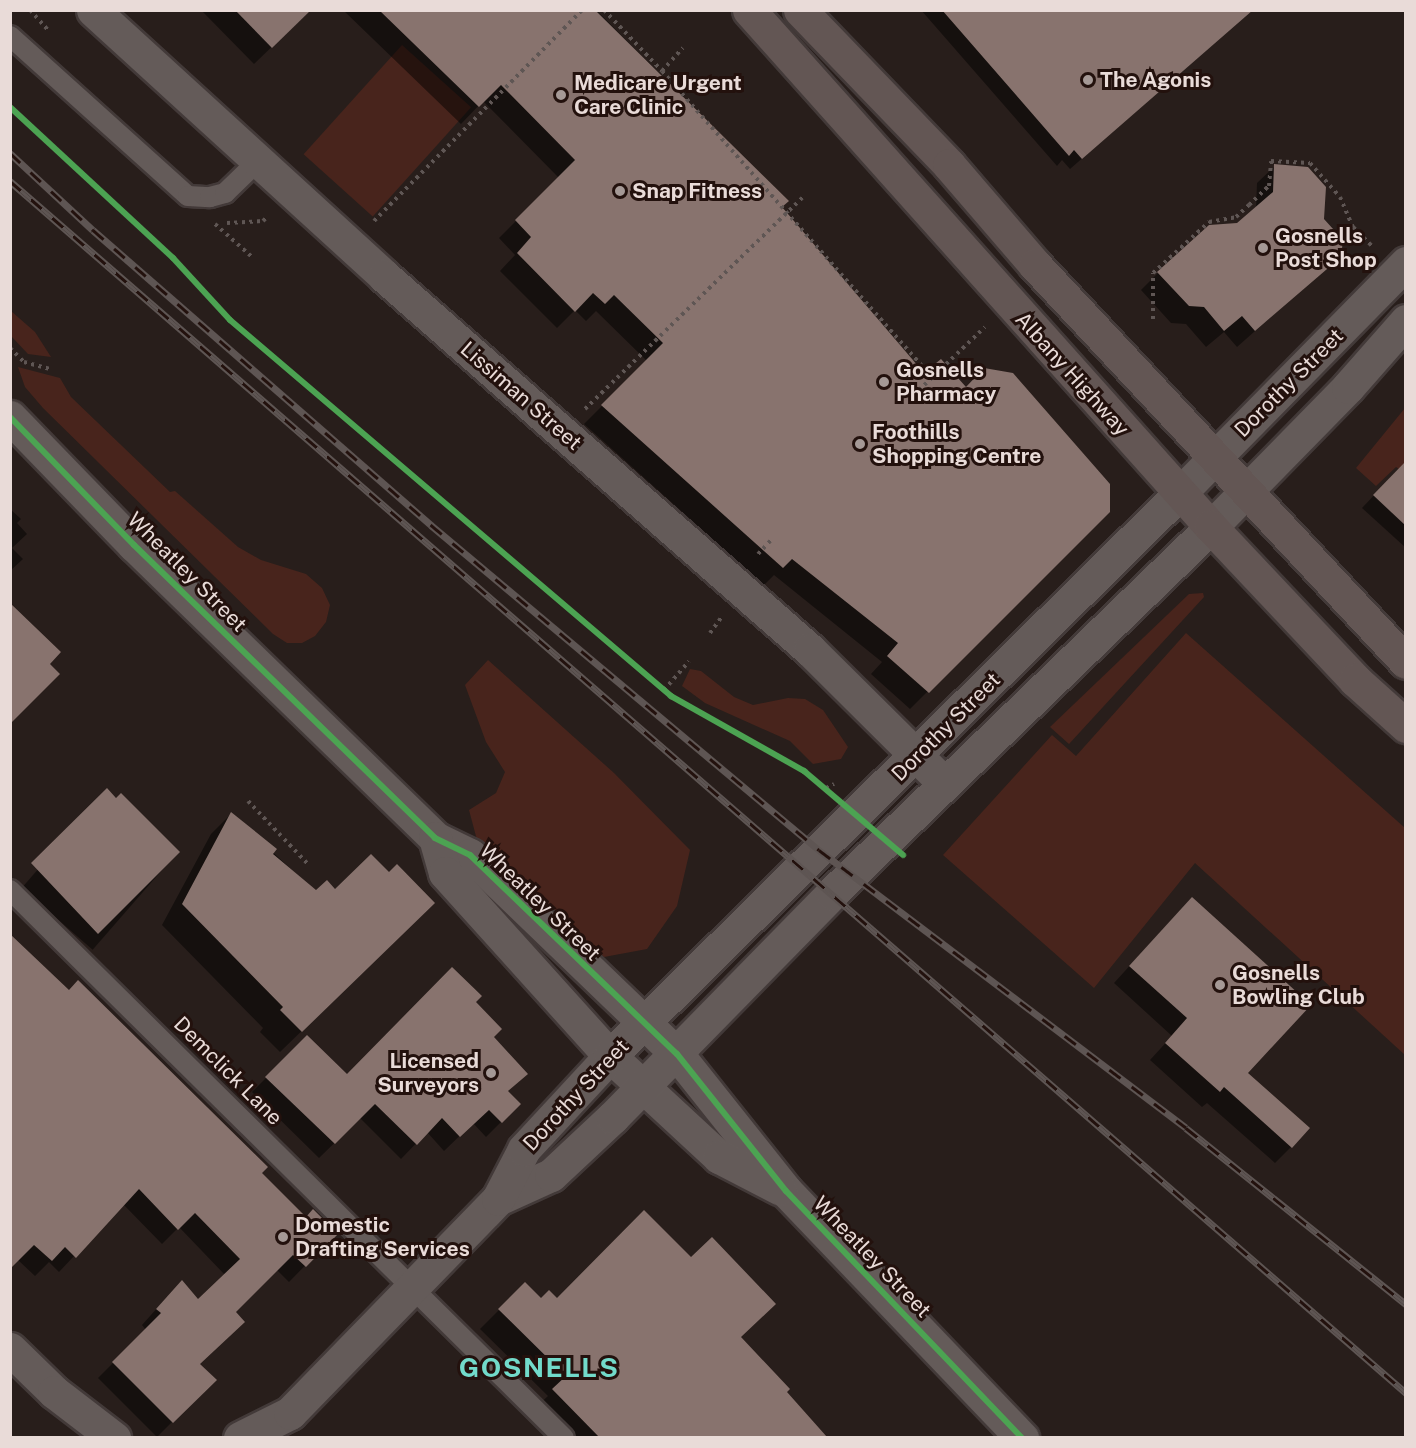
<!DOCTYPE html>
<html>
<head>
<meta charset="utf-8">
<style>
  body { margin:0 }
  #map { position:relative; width:1416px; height:1448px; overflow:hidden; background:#281e1b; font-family:"Public Sans",sans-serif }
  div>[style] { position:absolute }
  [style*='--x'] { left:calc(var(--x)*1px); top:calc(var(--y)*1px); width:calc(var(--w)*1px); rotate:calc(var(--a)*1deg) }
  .green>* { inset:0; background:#48241c; transform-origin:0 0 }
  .shadow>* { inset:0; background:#0007; transform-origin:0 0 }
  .building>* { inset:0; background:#88736e }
  .path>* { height:4px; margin-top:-2px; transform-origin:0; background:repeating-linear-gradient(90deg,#5f5654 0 3px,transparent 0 7.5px) }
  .roads { filter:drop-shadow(2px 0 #433a39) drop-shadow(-2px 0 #433a39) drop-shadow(0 2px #433a39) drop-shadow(0 -2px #433a39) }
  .service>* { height:20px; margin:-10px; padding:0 10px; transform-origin:10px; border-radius:10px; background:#645b59 }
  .minor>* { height:33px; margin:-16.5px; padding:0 16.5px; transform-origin:16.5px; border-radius:16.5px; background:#645b59 }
  .tertiary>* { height:33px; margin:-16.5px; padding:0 16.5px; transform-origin:16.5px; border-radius:16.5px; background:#645b59 }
  .secondary>* { height:33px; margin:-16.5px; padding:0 16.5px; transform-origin:16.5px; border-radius:16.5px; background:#645b59 }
  .trunk>* { height:33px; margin:-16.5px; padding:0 16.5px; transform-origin:16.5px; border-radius:16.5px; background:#635654 }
  .rail>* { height:7px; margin-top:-3.5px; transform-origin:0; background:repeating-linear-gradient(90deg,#23110d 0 14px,#5e5553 0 28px); box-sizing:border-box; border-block:2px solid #5e5553 }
  .cycleway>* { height:6px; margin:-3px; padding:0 3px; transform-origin:3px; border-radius:3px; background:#4ca352 }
  .dots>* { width:16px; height:16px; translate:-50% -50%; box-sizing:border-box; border:3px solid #23110d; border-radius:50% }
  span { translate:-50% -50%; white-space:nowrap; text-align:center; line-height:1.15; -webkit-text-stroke:6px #23110d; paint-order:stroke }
  .poi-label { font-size:21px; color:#e9dbd8; font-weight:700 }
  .left { translate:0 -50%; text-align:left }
  .right { translate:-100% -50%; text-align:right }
  .street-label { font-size:21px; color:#e9dbd8 }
  .district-label { font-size:27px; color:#72daca; font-weight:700; letter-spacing:1.5px }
  .frame { position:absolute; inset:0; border:12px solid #e9dbd8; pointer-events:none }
</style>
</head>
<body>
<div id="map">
  <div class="green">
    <i style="left:402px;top:45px;width:93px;height:147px;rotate:42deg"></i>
    <i style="clip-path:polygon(11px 311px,35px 332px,51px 357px,28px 354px,11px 336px)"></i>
    <i style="clip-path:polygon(18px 367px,60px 378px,71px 397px,170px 492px,175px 491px,238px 547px,261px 560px,306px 574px,322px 588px,330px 605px,326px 622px,315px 636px,302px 643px,287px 643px,273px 634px,43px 408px,25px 387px)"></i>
    <i style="clip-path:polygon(1405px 408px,1405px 473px,1396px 467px,1376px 486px,1356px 468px)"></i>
    <i style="clip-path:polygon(1203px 593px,1204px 597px,1069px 744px,1050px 727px,1189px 594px)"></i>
    <i style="clip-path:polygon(1186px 633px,1405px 828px,1405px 1055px,1195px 863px,1094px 988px,943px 855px,1052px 735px,1076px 756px)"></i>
    <i style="clip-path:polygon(488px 660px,614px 773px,690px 850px,677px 906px,647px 949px,604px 957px,477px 840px,469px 810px,496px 793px,505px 772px,486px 742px,465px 685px)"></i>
    <i style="clip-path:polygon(690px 669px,701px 671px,734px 697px,753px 705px,788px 698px,805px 699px,823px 710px,848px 747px,841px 759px,813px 764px,790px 741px,705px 703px,682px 686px)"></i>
  </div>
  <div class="shadow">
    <i style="clip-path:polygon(201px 10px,310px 10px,254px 64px)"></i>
    <i style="clip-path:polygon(343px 10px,596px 10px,786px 201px,780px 207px,924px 375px,966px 389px,1108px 511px,910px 709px,871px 674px,882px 662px,774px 575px,764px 585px,584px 424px,647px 361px,596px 311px,586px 321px,575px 310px,557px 328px,500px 271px,515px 255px,499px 238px,559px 178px,483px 101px,461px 124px)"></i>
    <i style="clip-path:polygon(921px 10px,1252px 10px,1070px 169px,1062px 160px,1057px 166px)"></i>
    <i style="clip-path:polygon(1275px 166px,1323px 220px,1340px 256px,1237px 347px,1224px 332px,1206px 347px,1186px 324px,1171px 323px,1141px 290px,1158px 273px,1238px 225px,1256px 209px,1257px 183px)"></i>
    <i style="clip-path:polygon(1396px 472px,1406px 479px,1406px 548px,1362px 508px)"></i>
    <i style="clip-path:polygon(10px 509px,21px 519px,17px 523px,27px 534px,12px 548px,23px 559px,10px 571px)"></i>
    <i style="left:107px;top:790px;width:94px;height:130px;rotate:41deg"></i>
    <i style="clip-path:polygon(231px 814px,316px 892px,335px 891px,412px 924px,280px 1052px,260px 1032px,263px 1028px,162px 925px,211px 834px)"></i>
    <i style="clip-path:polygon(1176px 915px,1246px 1074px,1291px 1147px,1275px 1163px,1207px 1103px,1202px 1107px,1150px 1060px,1172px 1036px,1114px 983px)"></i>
    <i style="clip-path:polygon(474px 1002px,492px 1037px,507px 1092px,519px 1104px,486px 1137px,473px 1123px,444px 1151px,427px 1132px,401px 1159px,360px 1118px,319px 1158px,252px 1092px,307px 1037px,346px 1076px)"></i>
    <i style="clip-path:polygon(93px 1120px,260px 1173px,305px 1219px,336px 1234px,289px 1282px,276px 1269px,233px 1312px,199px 1364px,214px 1380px,157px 1437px,98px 1378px,146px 1330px,142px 1325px,167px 1297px,198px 1301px,225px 1275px,179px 1227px,162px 1244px,123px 1204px,59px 1272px,49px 1262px,35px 1276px,18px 1260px)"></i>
    <i style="clip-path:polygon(525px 1284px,541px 1300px,739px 1338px,825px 1438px,561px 1438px,534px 1409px,548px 1396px,480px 1329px)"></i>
  </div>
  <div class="building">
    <i style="clip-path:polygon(235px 10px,311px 10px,272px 48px)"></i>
    <i style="clip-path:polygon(379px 10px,595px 10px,789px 201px,782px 207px,924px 373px,941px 359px,966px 387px,984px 368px,1013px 373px,1110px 484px,1110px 512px,929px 693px,887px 656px,898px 643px,792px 559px,783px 568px,601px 405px,663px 343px,614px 295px,605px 304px,593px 293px,575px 312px,517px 253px,531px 237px,515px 220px,575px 160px,501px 85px,479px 107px)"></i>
    <i style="clip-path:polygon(942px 10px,1253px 10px,1082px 159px,1074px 150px,1069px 156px)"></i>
    <i style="clip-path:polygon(1274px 164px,1308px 167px,1326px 187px,1324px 219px,1343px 240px,1341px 257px,1255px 331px,1242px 316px,1224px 331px,1204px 307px,1189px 306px,1157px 272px,1209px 225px,1237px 223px,1273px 192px)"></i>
    <i style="clip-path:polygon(1406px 461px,1406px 526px,1373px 495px)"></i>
    <i style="clip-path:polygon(10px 603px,61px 652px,50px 664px,60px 674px,10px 724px)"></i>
    <i style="clip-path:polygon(107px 788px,116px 798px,121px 793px,180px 852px,98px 934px,31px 863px)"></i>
    <i style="clip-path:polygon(231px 812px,277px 849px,273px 854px,316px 890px,327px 880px,335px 889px,371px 854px,389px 872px,397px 864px,435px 903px,302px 1032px,280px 1010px,283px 1007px,182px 904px)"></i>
    <i style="clip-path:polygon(1192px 897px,1311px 1005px,1248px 1073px,1310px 1128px,1292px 1148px,1224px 1087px,1220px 1092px,1165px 1043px,1187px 1018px,1129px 966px)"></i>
    <i style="clip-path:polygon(10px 934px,69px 990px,78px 980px,268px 1167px,262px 1173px,306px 1217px,313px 1209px,338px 1234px,306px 1267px,293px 1255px,236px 1312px,245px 1322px,200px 1364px,217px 1380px,173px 1423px,112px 1362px,161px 1313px,156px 1309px,182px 1280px,198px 1299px,240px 1259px,195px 1213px,178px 1230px,139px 1189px,76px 1258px,65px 1247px,52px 1261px,34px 1245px,10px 1269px)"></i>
    <i style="clip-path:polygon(452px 967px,482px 996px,476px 1002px,502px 1029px,494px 1037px,528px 1074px,508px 1091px,521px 1104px,502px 1123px,489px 1110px,460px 1137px,442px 1118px,417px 1145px,375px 1104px,335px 1144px,265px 1077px,307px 1035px,347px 1074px)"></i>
    <i style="clip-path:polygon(644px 1210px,691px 1257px,712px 1237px,776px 1304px,741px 1337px,790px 1389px,787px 1392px,827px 1437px,599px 1437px,552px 1389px,566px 1376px,498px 1309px,525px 1282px,541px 1298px,549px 1290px,557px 1298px)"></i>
  </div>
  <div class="path">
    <i style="--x:30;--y:10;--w:27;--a:48"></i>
    <i style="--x:604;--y:10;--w:84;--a:46.4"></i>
    <i style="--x:662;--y:71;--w:31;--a:-48"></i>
    <i style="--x:662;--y:71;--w:408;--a:48.6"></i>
    <i style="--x:374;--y:221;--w:296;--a:-45.4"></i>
    <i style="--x:227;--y:223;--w:36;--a:-3"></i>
    <i style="--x:263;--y:221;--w:7;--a:-45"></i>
    <i style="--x:215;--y:224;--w:50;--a:41.7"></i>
    <i style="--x:1153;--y:319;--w:46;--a:-90"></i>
    <i style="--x:1153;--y:273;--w:76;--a:-42.3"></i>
    <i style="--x:1209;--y:222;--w:27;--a:-10"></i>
    <i style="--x:1236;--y:217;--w:18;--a:-43"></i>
    <i style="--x:1249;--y:205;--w:28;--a:-44"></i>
    <i style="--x:1269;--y:186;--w:25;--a:-85"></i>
    <i style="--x:1271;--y:161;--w:39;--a:3"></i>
    <i style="--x:1310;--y:163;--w:45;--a:48.6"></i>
    <i style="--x:1340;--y:197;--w:33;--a:67"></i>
    <i style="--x:1353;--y:227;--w:28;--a:45"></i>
    <i style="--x:10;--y:348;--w:20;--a:45"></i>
    <i style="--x:24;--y:362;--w:27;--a:15"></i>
    <i style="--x:919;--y:390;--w:91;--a:-43.7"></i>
    <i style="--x:585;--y:409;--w:304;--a:-44.2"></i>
    <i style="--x:758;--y:554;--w:19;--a:-47"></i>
    <i style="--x:710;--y:633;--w:19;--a:-54"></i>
    <i style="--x:664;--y:690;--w:38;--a:-49"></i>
    <i style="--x:826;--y:788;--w:9;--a:-27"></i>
    <i style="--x:248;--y:801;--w:86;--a:46.4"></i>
  </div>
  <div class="roads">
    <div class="service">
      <i style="--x:10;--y:36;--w:239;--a:42"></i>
      <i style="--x:188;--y:196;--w:22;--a:3"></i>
      <i style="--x:210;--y:197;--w:16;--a:-15"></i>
      <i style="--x:225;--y:193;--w:46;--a:-44.1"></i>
      <i style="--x:10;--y:890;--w:779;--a:44.69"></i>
    </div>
    <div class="minor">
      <i style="--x:93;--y:10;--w:394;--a:42.4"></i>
      <i style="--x:384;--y:276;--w:567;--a:41.28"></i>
      <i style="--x:810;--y:650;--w:190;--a:44.8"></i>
    </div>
    <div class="tertiary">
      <i style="--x:10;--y:417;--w:178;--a:45.9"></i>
      <i style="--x:134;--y:545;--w:420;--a:44.2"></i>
      <i style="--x:435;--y:838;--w:39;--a:26"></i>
      <i style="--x:470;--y:855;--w:287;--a:43.9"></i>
      <i style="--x:677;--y:1054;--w:175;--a:51.5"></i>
      <i style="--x:786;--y:1191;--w:342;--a:46.3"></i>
      <i style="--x:1181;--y:492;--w:321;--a:-45.5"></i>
      <i style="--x:1211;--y:527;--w:196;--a:-45.6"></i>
      <i style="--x:1348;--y:387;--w:88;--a:-48.7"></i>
      <i style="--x:435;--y:838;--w:36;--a:74"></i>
      <i style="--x:445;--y:873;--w:246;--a:48"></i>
      <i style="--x:610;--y:1056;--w:149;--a:42.8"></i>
      <i style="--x:719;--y:1157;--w:68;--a:27.3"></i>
    </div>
    <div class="secondary">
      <i style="--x:498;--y:1199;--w:58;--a:-24.4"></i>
      <i style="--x:551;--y:1175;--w:85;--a:-43.1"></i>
      <i style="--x:613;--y:1117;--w:313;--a:-45.6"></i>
      <i style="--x:832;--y:893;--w:527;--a:-44"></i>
      <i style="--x:10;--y:1349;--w:62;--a:44.3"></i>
      <i style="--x:54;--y:1392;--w:76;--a:37.5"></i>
      <i style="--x:240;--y:1438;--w:56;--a:-26.6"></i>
      <i style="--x:290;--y:1413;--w:298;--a:-45.8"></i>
      <i style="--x:498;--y:1199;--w:56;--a:-62.5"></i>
      <i style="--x:524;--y:1149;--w:127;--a:-47.2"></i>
      <i style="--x:610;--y:1056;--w:803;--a:-44.65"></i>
    </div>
    <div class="trunk">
      <i style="--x:749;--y:10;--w:693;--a:48.22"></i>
      <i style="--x:1211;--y:527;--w:210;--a:46.7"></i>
      <i style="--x:1355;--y:680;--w:69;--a:42"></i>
      <i style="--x:800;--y:10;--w:215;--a:46.1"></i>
      <i style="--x:949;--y:165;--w:132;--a:49.3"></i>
      <i style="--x:1035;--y:265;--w:543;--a:46.94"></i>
    </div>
  </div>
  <div class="rail">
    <i style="--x:10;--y:153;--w:113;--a:42.9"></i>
    <i style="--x:93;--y:230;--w:449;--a:41.1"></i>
    <i style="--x:431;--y:525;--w:506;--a:39.95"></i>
    <i style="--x:819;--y:850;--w:460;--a:37.1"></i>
    <i style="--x:1186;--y:1128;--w:282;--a:38.7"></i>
    <i style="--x:10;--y:181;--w:1849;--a:40.96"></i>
  </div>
  <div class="cycleway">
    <i style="--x:10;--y:107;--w:222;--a:42.8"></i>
    <i style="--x:173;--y:258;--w:84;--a:47.4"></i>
    <i style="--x:230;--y:320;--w:580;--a:40.45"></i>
    <i style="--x:671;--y:696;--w:153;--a:29.4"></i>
    <i style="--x:804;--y:771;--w:130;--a:40.3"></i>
    <i style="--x:10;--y:417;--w:178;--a:45.9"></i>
    <i style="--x:134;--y:545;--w:420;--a:44.2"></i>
    <i style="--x:435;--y:838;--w:39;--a:26"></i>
    <i style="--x:470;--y:855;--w:287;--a:43.9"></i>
    <i style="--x:677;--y:1054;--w:175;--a:51.5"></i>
    <i style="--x:786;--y:1191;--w:342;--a:46.3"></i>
  </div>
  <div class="dots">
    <i style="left:1088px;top:80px;background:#a59996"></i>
    <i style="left:561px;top:95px;background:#a59996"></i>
    <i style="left:620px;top:191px;background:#a59996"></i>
    <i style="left:1263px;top:248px;background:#a59996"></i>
    <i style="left:884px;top:382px;background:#a59996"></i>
    <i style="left:860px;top:444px;background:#a59996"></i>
    <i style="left:1220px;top:985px;background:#a59996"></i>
    <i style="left:491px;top:1073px;background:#a59996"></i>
    <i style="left:283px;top:1237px;background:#a59996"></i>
  </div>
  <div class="poi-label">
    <span class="left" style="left:1100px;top:80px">The Agonis</span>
    <span class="left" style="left:574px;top:95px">Medicare Urgent<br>Care Clinic</span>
    <span class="left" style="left:632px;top:191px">Snap Fitness</span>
    <span class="left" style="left:1275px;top:248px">Gosnells<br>Post Shop</span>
    <span class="left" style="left:896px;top:382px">Gosnells<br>Pharmacy</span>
    <span class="left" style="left:872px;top:444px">Foothills<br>Shopping Centre</span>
    <span class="left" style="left:1232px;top:985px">Gosnells<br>Bowling Club</span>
    <span class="right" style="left:479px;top:1073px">Licensed<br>Surveyors</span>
    <span class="left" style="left:295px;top:1237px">Domestic<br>Drafting Services</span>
  </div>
  <div class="street-label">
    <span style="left:1072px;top:374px;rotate:48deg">Albany Highway</span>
    <span style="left:1289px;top:383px;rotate:-45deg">Dorothy Street</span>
    <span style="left:521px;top:396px;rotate:41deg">Lissiman Street</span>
    <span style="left:187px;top:572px;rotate:45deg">Wheatley Street</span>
    <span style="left:946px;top:727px;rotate:-45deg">Dorothy Street</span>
    <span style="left:540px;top:902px;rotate:44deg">Wheatley Street</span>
    <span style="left:228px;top:1071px;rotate:45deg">Demclick Lane</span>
    <span style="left:576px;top:1095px;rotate:-47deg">Dorothy Street</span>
    <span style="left:872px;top:1257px;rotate:46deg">Wheatley Street</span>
  </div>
  <div class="district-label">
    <span style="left:539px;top:1368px">GOSNELLS</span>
  </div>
  <div class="frame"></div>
</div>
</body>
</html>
